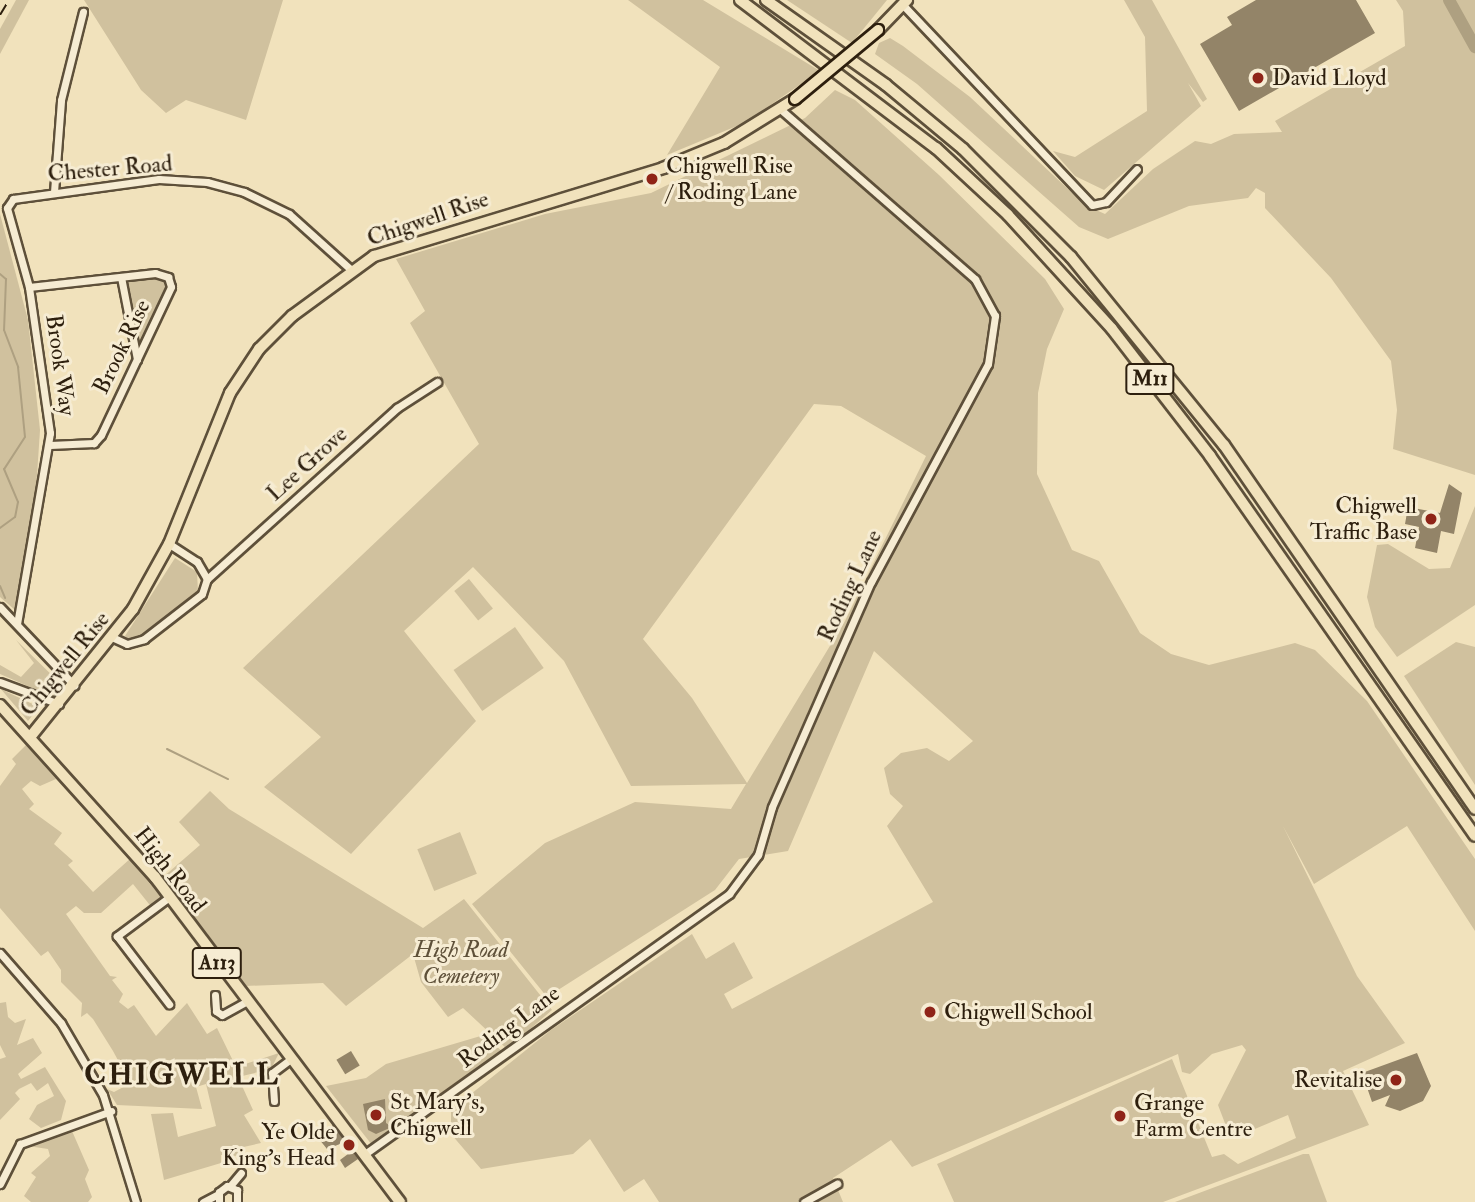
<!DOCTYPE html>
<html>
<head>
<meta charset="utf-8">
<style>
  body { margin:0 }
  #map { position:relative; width:1475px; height:1202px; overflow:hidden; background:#f1e2bc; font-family:"IM FELL Double Pica",serif }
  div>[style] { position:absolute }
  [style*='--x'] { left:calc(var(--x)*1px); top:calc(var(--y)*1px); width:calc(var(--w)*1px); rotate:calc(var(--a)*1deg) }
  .green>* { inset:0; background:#d0c19e; transform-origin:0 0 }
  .stream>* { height:2px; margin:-1px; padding:0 1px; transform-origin:1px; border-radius:1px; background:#aea081 }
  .river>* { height:12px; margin:-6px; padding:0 6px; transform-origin:6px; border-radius:6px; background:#aea081 }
  .building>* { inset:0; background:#938468; transform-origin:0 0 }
  .roads { filter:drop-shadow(2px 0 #5e503a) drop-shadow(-2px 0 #5e503a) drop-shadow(0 2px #5e503a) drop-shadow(0 -2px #5e503a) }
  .minor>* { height:7px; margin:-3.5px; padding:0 3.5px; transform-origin:3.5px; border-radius:3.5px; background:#f6ecd3 }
  .major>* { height:10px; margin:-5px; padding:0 5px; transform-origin:5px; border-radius:5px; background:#f1e2bc }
  .highway>* { height:10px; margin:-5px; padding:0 5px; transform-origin:5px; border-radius:5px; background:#f1e2bc }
  .rail>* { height:2px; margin-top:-1px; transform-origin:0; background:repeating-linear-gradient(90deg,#2d1f0e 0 12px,transparent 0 24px) }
  .bridges { filter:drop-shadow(2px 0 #2d1f0e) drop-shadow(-2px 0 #2d1f0e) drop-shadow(0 2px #2d1f0e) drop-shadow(0 -2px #2d1f0e) }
  .major-bridge>* { height:10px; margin:-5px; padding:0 5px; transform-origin:5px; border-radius:5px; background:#f1e2bc }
  .dots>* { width:19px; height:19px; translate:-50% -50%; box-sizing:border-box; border:4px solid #f6ecd3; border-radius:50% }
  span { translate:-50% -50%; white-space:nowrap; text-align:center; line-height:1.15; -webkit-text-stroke:6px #f6ecd3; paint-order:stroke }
  .shield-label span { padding:2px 5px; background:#f6ecd3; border:2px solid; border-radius:5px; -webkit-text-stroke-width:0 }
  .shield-label { font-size:21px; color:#2d1f0e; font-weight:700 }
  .poi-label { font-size:23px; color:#2d1f0e }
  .left { translate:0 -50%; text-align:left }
  .right { translate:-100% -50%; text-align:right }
  .street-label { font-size:23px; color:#2d1f0e }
  .park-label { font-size:23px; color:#5e5039; font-style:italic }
  .district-label { font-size:30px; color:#2d1f0e; font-weight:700; letter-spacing:2px }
</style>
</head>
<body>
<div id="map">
  <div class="green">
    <i style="clip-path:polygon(16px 0,29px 0,0 54px,0 29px)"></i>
    <i style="clip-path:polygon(84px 0,283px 0,246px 120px,186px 100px,166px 113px,141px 90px)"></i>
    <i style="clip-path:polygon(628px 0,703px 0,820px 71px,744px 123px,667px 155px,720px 67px)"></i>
    <i style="clip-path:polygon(787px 0,887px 0,852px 43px)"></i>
    <i style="clip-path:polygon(1124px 0,1152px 0,1207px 99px,1203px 102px,1188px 83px,1201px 106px,1104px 190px,1075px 176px,1053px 151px,1075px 157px,1147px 111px,1145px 37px)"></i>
    <i style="clip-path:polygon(1396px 0,1475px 0,1475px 475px,1393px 449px,1397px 410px,1391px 361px,1331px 278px,1265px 208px,1265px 193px,1256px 188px,1248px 198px,1189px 206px,1108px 239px,1079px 227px,917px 84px,875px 54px,879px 43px,890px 38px,903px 46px,970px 97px,1085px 205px,1105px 214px,1153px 169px,1195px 141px,1211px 144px,1234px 134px,1282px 132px,1275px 121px,1405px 46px,1403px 11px)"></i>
    <i style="clip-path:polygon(evenodd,835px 90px,855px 100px,939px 175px,1045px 279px,1064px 309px,1047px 349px,1038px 393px,1037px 474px,1072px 550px,1099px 561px,1140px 633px,1171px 654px,1209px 665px,1295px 643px,1315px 650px,1367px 701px,1475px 859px,1475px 931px,1407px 826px,1314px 884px,1283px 826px,1357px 976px,1405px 1043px,1343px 1071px,1369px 1125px,1163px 1202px,954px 1202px,937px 1164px,1172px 1059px,1212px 1157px,1224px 1154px,1238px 1164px,1296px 1138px,1288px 1115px,1231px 1139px,1218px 1105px,1246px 1050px,1242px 1045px,1212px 1054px,1190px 1074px,1182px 1072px,1178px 1054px,912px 1167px,891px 1140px,833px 1178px,843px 1202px,659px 1202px,644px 1179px,624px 1192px,590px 1139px,573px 1154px,481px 1169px,451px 1134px,451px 1110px,551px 1030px,692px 934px,706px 959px,734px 942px,753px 978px,724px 994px,732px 1009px,933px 902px,887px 826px,903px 806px,890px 794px,884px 768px,901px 753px,927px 748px,949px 761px,973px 741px,874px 651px,788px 851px,739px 859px,715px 890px,547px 997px,472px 904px,545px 843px,635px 802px,731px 809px,746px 784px,631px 786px,564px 661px,473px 567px,404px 631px,476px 721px,351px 854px,264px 787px,321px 737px,243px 668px,479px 444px,410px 323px,425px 311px,396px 259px,545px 214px,651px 193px,805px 118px,835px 90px,814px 404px,841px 406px,926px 456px,845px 621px,747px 783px,692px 698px,643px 639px,814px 404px)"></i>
    <i style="clip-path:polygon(0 214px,28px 320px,40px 430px,34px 521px,15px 610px,0 597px)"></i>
    <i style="clip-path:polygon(161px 277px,171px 287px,138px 347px,133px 344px,126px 283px)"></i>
    <i style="clip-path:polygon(1475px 506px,1475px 605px,1397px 657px,1375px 627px,1367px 597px,1377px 545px,1388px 544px,1429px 569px,1450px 568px)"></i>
    <i style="clip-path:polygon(175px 558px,197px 572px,198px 592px,144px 637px,130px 640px,125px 636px)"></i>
    <i style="left:469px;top:579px;width:38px;height:19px;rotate:51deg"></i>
    <i style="left:515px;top:627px;width:50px;height:75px;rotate:55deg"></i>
    <i style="clip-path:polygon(16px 640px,63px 686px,53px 697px,0 674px,0 665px,21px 677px,34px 663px)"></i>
    <i style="clip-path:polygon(1456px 642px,1475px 647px,1475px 785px,1404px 676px)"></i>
    <i style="clip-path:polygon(0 688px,7px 692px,39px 707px,28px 721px)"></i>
    <i style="clip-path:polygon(26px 745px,56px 779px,40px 786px,31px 781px,22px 789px,34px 804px,29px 809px,62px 833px,54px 844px,73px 861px,68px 865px,93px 892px,131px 858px,166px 899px,153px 909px,133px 884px,101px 913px,84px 913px,76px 906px,66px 914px,110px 976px,117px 977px,112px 980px,123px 994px,119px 1002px,128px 1009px,134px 1005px,156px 1036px,187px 1003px,207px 1034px,217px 1028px,236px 1067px,279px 1053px,271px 1069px,238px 1077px,253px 1110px,244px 1115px,261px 1143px,239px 1148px,239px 1156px,221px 1155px,221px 1163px,164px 1180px,151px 1114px,173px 1113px,178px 1137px,216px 1126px,206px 1084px,196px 1087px,202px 1109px,117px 1105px,107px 1089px,114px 1092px,131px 1083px,128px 1077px,122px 1079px,123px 1070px,117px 1072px,120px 1064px,113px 1051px,93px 1019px,87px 1013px,81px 1017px,82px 1003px,61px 982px,61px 970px,48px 951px,41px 956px,0 908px,0 786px,16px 764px,12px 759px)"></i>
    <i style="clip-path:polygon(210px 791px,229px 809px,423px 928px,464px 899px,552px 1010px,507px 1049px,463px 1008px,448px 1017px,421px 982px,413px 954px,346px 1006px,323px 983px,245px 986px,162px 878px,200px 845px,179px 822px)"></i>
    <i style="left:460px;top:832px;width:45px;height:46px;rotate:68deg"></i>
    <i style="clip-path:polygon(6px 1002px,8px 1017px,15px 1023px,26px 1019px,17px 1045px,33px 1038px,42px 1053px,18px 1074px,21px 1079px,45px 1067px,66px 1101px,61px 1120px,41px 1128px,29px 1119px,37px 1105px,54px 1096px,48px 1083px,37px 1091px,31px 1083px,19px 1089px,15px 1093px,20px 1099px,0 1120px,0 1059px,6px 1057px,0 1045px,0 1003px)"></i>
    <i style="clip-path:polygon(484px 1035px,504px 1053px,372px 1145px,326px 1086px,366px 1078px,386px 1064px)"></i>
    <i style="clip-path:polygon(72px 1131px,89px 1170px,85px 1179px,92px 1197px,88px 1202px,31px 1202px,24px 1196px,36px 1177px,31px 1173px,50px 1156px,48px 1149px,28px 1146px)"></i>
    <i style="clip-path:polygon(1309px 1154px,1327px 1202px,1175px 1202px,1303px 1154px)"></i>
  </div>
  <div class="stream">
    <i style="--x:0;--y:274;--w:8;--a:40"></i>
    <i style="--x:6;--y:279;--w:51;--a:92.2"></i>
    <i style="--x:4;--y:330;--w:40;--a:69"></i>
    <i style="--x:18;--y:367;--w:70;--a:84.3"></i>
    <i style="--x:25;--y:437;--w:38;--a:123"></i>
    <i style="--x:4;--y:469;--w:36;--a:67"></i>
    <i style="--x:18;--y:502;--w:15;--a:101"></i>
    <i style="--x:15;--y:517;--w:19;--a:144"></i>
    <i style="--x:0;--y:586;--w:13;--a:67"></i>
    <i style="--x:167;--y:749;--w:68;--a:26.2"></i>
  </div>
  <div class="river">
    <i style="--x:1449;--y:0;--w:54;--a:61"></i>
  </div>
  <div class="building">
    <i style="clip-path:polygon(1256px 0,1356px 0,1375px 33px,1239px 111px,1200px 44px,1232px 25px,1227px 17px)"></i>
    <i style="clip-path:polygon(1449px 484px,1462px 493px,1454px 534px,1441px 531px,1437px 553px,1415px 548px,1419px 527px,1405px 524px,1408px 507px,1440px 513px)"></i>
    <i style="left:351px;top:1051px;width:17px;height:17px;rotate:59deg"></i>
    <i style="clip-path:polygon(1417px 1053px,1431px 1086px,1423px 1101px,1400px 1111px,1385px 1106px,1390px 1095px,1372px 1102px,1362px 1073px)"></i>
    <i style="clip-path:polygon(385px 1099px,386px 1123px,392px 1127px,376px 1134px,368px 1130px,363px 1104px)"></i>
    <i style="clip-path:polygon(333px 1125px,358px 1159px,345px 1168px,340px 1160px,348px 1154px,340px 1144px,327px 1149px,319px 1139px)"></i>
  </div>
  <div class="roads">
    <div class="minor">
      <i style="--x:903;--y:5;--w:275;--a:46.6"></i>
      <i style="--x:1092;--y:205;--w:14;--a:-12"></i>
      <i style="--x:1106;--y:202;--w:45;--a:-46.8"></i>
      <i style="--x:54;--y:192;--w:92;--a:-85.6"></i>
      <i style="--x:61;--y:100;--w:91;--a:-76"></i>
      <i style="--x:121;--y:277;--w:84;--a:79"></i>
      <i style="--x:29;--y:287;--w:127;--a:-6.3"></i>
      <i style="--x:155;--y:273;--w:14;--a:17"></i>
      <i style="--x:168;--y:277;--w:10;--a:73"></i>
      <i style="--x:171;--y:287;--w:164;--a:115.3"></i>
      <i style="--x:101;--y:435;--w:11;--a:131"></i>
      <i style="--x:94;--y:443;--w:44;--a:177.4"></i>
      <i style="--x:207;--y:579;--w:256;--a:-42"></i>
      <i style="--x:397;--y:408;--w:48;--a:-33"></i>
      <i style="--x:0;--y:607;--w:108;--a:46.5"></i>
      <i style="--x:17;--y:624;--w:194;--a:-80.2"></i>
      <i style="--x:50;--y:433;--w:148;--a:-98.2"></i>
      <i style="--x:29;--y:287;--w:82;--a:-105.6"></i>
      <i style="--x:7;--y:208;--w:11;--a:-56"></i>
      <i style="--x:13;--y:199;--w:147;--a:-7.8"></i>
      <i style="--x:159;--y:179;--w:48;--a:3.6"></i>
      <i style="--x:207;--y:182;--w:38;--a:15"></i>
      <i style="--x:244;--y:192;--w:50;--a:26.1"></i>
      <i style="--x:289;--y:214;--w:82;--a:42"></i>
      <i style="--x:114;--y:638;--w:14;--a:25"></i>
      <i style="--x:127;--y:644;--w:18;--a:-16"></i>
      <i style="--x:144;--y:639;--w:73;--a:-37.8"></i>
      <i style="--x:202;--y:594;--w:16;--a:-72"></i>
      <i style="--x:207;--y:579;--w:20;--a:-120"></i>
      <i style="--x:197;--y:562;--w:33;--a:-147"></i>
      <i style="--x:0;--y:682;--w:63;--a:20.4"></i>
      <i style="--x:168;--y:898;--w:64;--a:143.3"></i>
      <i style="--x:117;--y:936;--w:86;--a:52.6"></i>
      <i style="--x:0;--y:953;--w:93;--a:48.9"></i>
      <i style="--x:61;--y:1023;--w:83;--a:59.7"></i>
      <i style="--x:103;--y:1095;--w:112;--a:72.9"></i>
      <i style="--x:215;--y:995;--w:16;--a:86"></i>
      <i style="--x:216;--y:1011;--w:7;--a:34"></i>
      <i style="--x:222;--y:1015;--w:29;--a:-29"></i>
      <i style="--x:274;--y:1101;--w:28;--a:-94"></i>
      <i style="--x:272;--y:1073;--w:25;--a:-37"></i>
      <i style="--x:366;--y:1153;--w:446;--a:-35.5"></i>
      <i style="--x:729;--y:894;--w:49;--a:-53.4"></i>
      <i style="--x:758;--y:855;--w:50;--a:-73.7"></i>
      <i style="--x:772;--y:807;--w:246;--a:-66.3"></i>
      <i style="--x:871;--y:582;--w:247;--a:-61.8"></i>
      <i style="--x:988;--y:364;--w:49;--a:-81.7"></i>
      <i style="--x:995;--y:316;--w:42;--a:-118.4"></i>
      <i style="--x:975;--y:279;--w:259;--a:-138.9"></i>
      <i style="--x:0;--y:1184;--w:45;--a:-63.4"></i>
      <i style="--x:20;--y:1144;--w:97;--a:-19.9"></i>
      <i style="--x:230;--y:1186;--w:17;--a:-50"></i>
      <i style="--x:203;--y:1202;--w:16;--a:-27"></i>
      <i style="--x:219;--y:1202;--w:10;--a:-90"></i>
      <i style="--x:219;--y:1192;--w:10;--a:-37"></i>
      <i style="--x:227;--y:1186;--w:11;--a:22"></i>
      <i style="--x:237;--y:1190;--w:12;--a:90"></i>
      <i style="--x:804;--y:1202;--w:38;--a:-29"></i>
    </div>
    <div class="major">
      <i style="--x:878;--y:30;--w:42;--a:-46"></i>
      <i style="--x:0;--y:705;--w:232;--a:48"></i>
      <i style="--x:155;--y:877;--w:407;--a:53"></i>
      <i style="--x:31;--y:736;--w:163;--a:-51.2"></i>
      <i style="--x:133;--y:609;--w:74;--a:-61"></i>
      <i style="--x:169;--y:544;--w:163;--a:-68"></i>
      <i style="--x:230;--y:393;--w:53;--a:-56.6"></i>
      <i style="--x:259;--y:349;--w:47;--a:-45"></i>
      <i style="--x:292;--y:316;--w:102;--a:-36.2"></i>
      <i style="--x:374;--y:256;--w:302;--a:-16.9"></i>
      <i style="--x:663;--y:168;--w:66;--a:-22.3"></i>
      <i style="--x:724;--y:143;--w:84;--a:-31.8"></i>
    </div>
    <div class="highway">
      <i style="--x:740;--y:0;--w:246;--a:37.1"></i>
      <i style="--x:936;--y:148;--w:98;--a:42.9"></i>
      <i style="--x:1008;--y:215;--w:154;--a:47.6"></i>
      <i style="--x:1112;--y:329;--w:160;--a:52.3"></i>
      <i style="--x:1210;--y:456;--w:463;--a:55.1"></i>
      <i style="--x:766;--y:0;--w:147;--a:35.3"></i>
      <i style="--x:886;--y:85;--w:100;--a:39.7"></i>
      <i style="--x:963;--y:149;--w:153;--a:45"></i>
      <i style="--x:1071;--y:257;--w:242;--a:50.9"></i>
      <i style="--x:1224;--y:445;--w:442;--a:55.4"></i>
    </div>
  </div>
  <div class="rail">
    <i style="--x:0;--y:15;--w:17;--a:-59"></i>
  </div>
  <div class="bridges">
    <div class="major-bridge">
      <i style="--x:795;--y:99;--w:108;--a:-39.7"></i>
    </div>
  </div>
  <div class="dots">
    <i style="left:1258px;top:78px;background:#8f2418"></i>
    <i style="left:652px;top:179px;background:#8f2418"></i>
    <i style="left:1431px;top:519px;background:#8f2418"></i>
    <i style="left:930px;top:1012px;background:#8f2418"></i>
    <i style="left:1396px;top:1080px;background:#8f2418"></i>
    <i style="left:376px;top:1115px;background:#8f2418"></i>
    <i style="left:1120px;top:1116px;background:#8f2418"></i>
    <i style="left:349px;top:1145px;background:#8f2418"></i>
  </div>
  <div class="shield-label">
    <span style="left:1150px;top:379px">M11</span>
    <span style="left:217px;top:963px">A113</span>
  </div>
  <div class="poi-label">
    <span class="left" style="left:1272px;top:78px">David Lloyd</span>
    <span class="left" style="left:666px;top:179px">Chigwell Rise<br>/ Roding Lane</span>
    <span class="right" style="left:1417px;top:519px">Chigwell<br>Traffic Base</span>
    <span class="left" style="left:944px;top:1012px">Chigwell School</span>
    <span class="right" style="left:1382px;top:1080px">Revitalise</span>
    <span class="left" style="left:390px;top:1115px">St Mary's,<br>Chigwell</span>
    <span class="left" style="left:1134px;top:1116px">Grange<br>Farm Centre</span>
    <span class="right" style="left:335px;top:1145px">Ye Olde<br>King's Head</span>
  </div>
  <div class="street-label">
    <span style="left:110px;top:169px;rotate:-5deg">Chester Road</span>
    <span style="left:428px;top:219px;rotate:-19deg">Chigwell Rise</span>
    <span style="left:122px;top:347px;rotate:-64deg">Brook Rise</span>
    <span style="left:60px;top:365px;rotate:82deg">Brook Way</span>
    <span style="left:307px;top:464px;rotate:-42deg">Lee Grove</span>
    <span style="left:850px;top:586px;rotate:-65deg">Roding Lane</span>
    <span style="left:65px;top:664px;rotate:-51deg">Chigwell Rise</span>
    <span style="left:170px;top:870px;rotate:52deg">High Road</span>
    <span style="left:509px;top:1027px;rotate:-37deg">Roding Lane</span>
  </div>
  <div class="park-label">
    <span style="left:461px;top:963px">High Road<br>Cemetery</span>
  </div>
  <div class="district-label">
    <span style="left:182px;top:1075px">CHIGWELL</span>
  </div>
</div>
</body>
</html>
